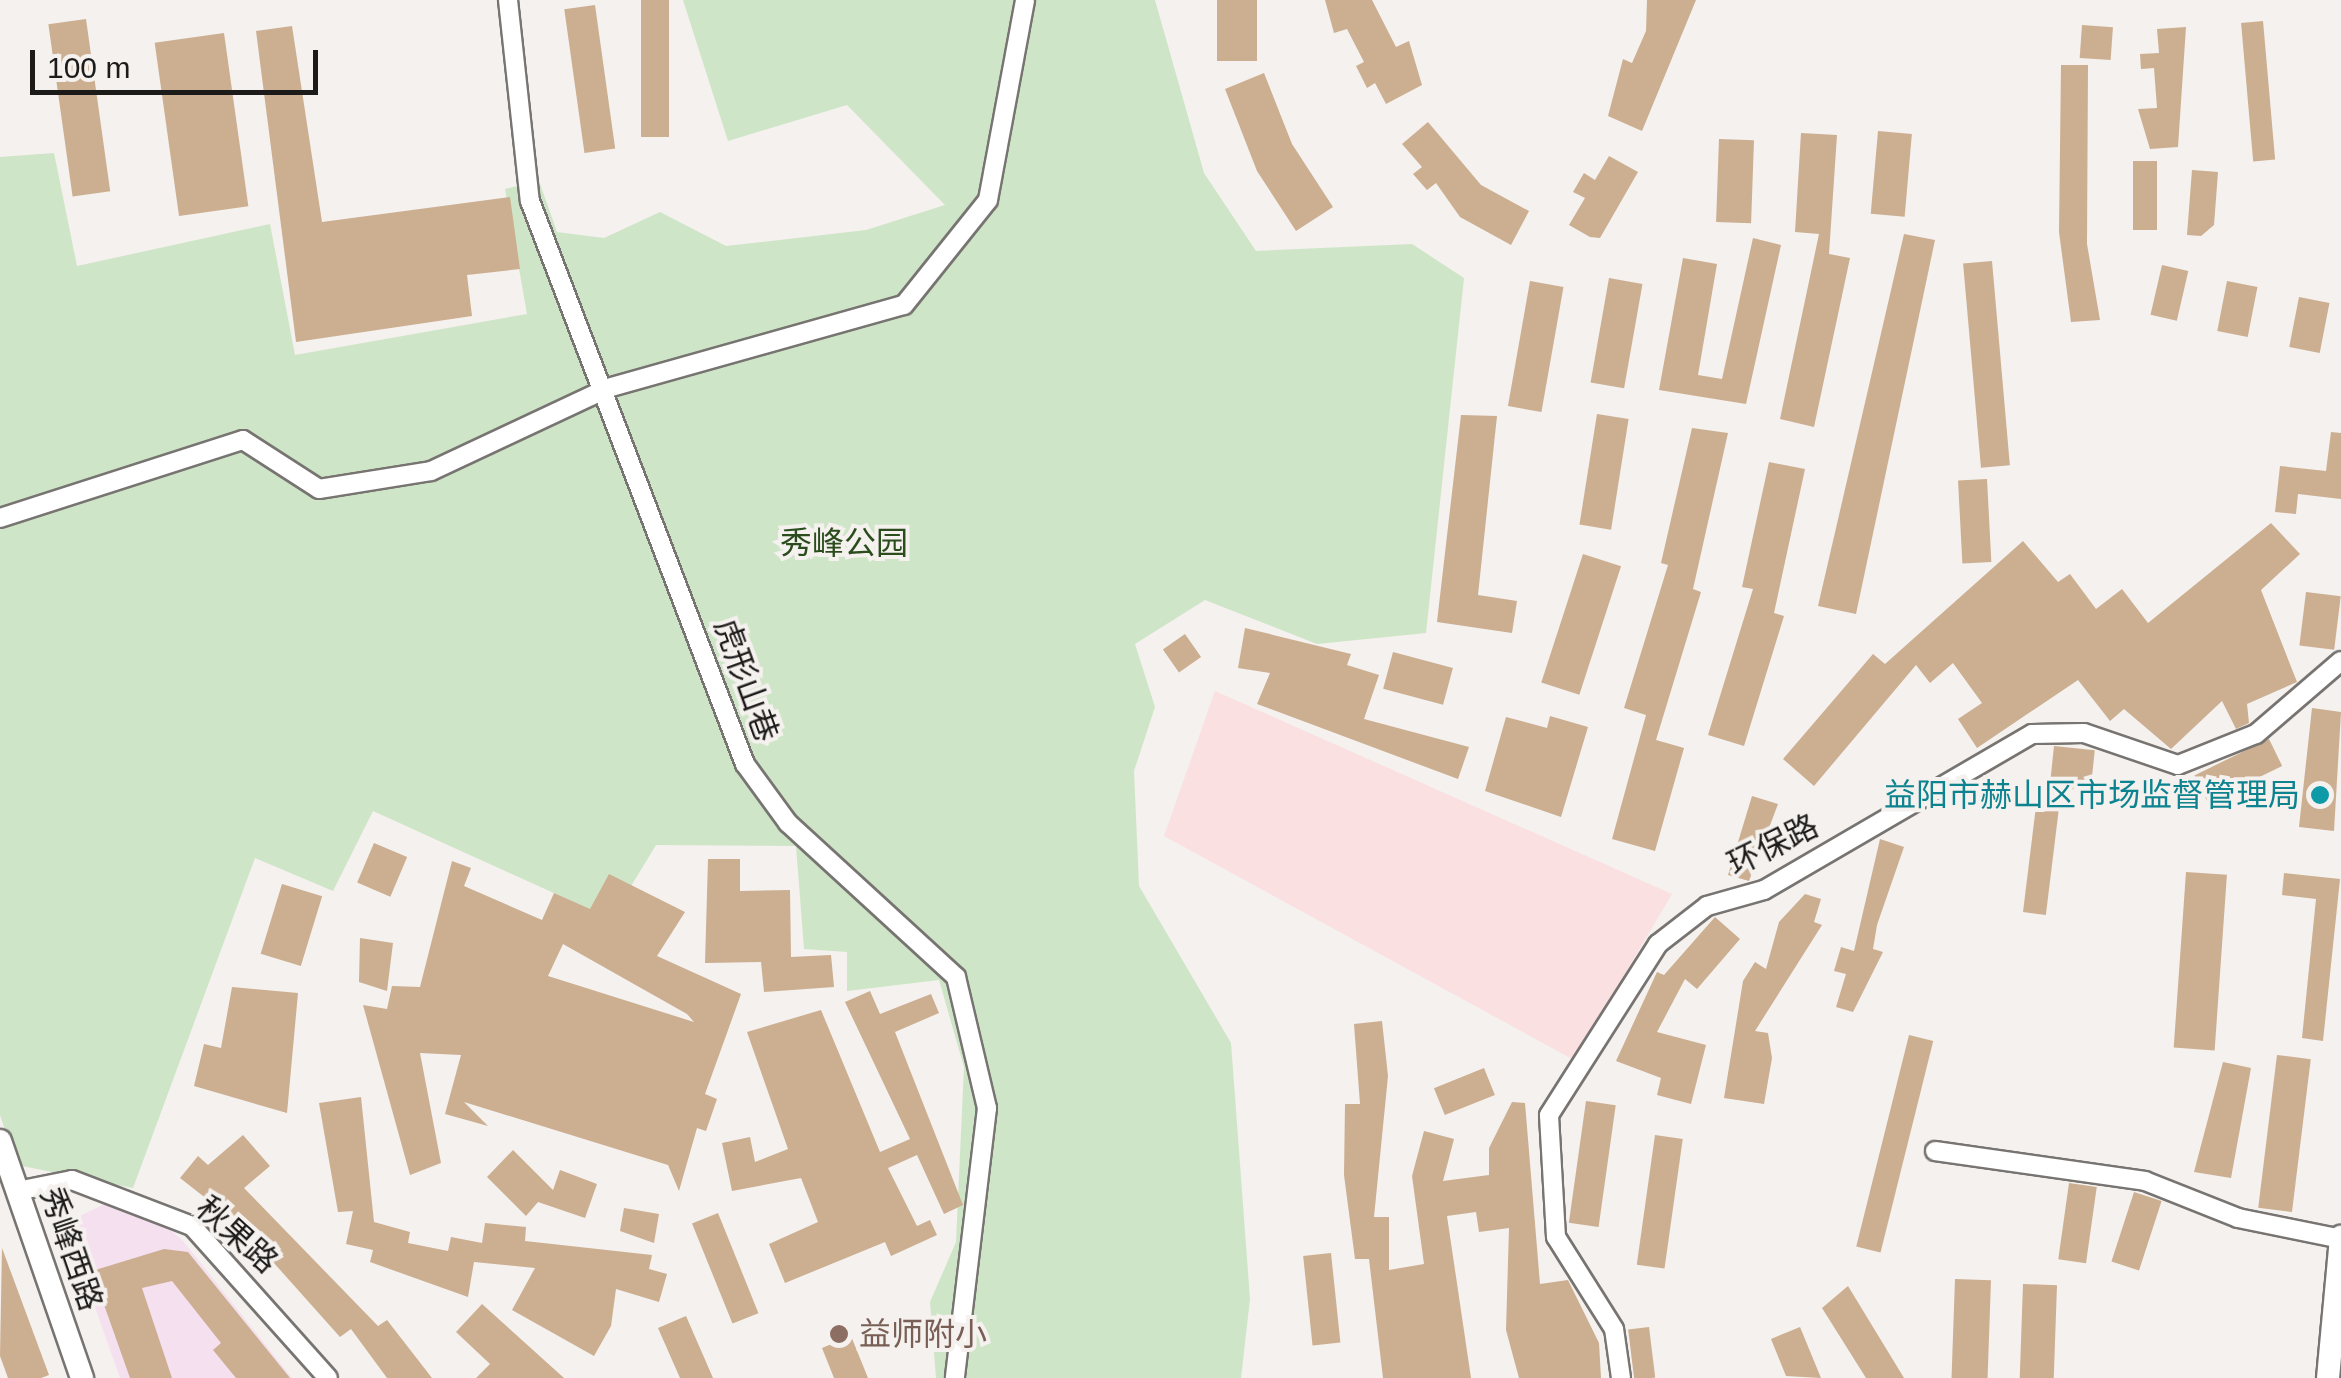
<!DOCTYPE html>
<html>
<head>
<meta charset="utf-8">
<style>
  body { margin:0 }
  #map { position:relative; width:2341px; height:1378px; overflow:hidden; background:#f4f1ee; font-family:Arial,"Noto Sans SC",sans-serif }
  div>[style] { position:absolute }
  [style*='--x'] { left:calc(var(--x)*1px); top:calc(var(--y)*1px); width:calc(var(--w)*1px); rotate:calc(var(--a)*1deg) }
  .commercial>* { inset:0; background:#f5e0ef }
  .industrial>* { inset:0; background:#fbe0e2 }
  .green>* { inset:0; background:#cfe5c7 }
  .building>* { inset:0; background:#ccae91; transform-origin:0 0 }
  .roads { filter:drop-shadow(2px 0 #777471) drop-shadow(-2px 0 #777471) drop-shadow(0 2px #777471) drop-shadow(0 -2px #777471) }
  .street>* { height:18px; margin:-9px; padding:0 9px; transform-origin:9px; border-radius:9px; background:#fff }
  .secondary>* { height:22px; margin:-11px; padding:0 11px; transform-origin:11px; border-radius:11px; background:#fff }
  .dots>* { width:28px; height:28px; translate:-50% -50%; box-sizing:border-box; border:5px solid #f4f1ee; border-radius:50% }
  span { translate:-50% -50%; white-space:nowrap; text-align:center; line-height:1.15; -webkit-text-stroke:8px #f4f1ee; paint-order:stroke }
  .park-label { font-size:32px; color:#2b4c1d }
  .street-label { font-size:32px; color:#1d1b1a }
  .culture-label { font-size:32px; color:#0d838f }
  .right { translate:-100% -50%; text-align:right }
  .education-label { font-size:32px; color:#785e54 }
  .left { translate:0 -50%; text-align:left }
  .scale { position:absolute; left:30px; top:50px; width:288px; height:45px; box-sizing:border-box; border:5px solid #1d1b1a; border-top:0; padding-left:12px; font-size:30px; line-height:35px; white-space:nowrap; color:#1d1b1a; -webkit-text-stroke:8px #f4f1ee; paint-order:stroke }
</style>
</head>
<body>
<div id="map">
  <div class="commercial">
    <i style="clip-path:polygon(111px 1201px,151px 1213px,183px 1241px,292px 1378px,120px 1378px,74px 1247px,80px 1216px)"></i>
  </div>
  <div class="industrial">
    <i style="clip-path:polygon(1215px 691px,1672px 894px,1574px 1060px,1164px 836px)"></i>
  </div>
  <div class="green">
    <i style="clip-path:polygon(683px 0,1155px 0,1204px 173px,1256px 251px,1412px 244px,1464px 278px,1426px 633px,1317px 644px,1205px 600px,1135px 644px,1155px 707px,1134px 771px,1139px 886px,1231px 1043px,1250px 1299px,1241px 1378px,936px 1378px,930px 1302px,956px 1242px,964px 1067px,939px 980px,847px 991px,847px 952px,804px 949px,796px 846px,656px 845px,611px 919px,373px 811px,333px 891px,255px 858px,133px 1188px,17px 1165px,0 1115px,0 157px,54px 153px,77px 266px,270px 224px,295px 355px,527px 314px,505px 189px,539px 181px,557px 232px,604px 238px,660px 212px,726px 246px,866px 230px,945px 205px,847px 105px,728px 141px)"></i>
  </div>
  <div class="building">
    <i style="left:641px;top:0;width:28px;height:137px"></i>
    <i style="left:1217px;top:0;width:40px;height:61px"></i>
    <i style="clip-path:polygon(1325px 0,1372px 0,1396px 47px,1409px 41px,1422px 85px,1386px 104px,1375px 83px,1367px 88px,1356px 66px,1364px 62px,1347px 29px,1334px 33px)"></i>
    <i style="clip-path:polygon(1647px 0,1696px 0,1642px 131px,1608px 116px,1623px 59px,1632px 63px,1646px 31px)"></i>
    <i style="left:595px;top:5px;width:145px;height:31px;rotate:82deg"></i>
    <i style="left:86px;top:19px;width:174px;height:38px;rotate:82deg"></i>
    <i style="left:2263px;top:21px;width:139px;height:22px;rotate:85deg"></i>
    <i style="left:2082px;top:25px;width:31px;height:33px;rotate:4deg"></i>
    <i style="clip-path:polygon(292px 26px,322px 222px,510px 197px,520px 269px,467px 275px,472px 316px,296px 342px,256px 31px)"></i>
    <i style="clip-path:polygon(2186px 27px,2178px 147px,2150px 149px,2138px 109px,2157px 108px,2154px 68px,2141px 69px,2140px 54px,2159px 53px,2157px 29px)"></i>
    <i style="left:224px;top:33px;width:175px;height:70px;rotate:82deg"></i>
    <i style="clip-path:polygon(2061px 65px,2088px 65px,2087px 244px,2100px 320px,2071px 322px,2059px 232px)"></i>
    <i style="clip-path:polygon(1264px 73px,1292px 144px,1333px 207px,1296px 231px,1257px 171px,1225px 89px)"></i>
    <i style="clip-path:polygon(1428px 122px,1481px 185px,1529px 211px,1511px 245px,1460px 217px,1436px 183px,1427px 190px,1413px 174px,1422px 167px,1402px 144px)"></i>
    <i style="left:1878px;top:131px;width:34px;height:83px;rotate:5deg"></i>
    <i style="clip-path:polygon(1801px 133px,1837px 135px,1829px 254px,1850px 258px,1814px 427px,1780px 419px,1819px 234px,1795px 232px)"></i>
    <i style="left:1719px;top:139px;width:35px;height:83px;rotate:2deg"></i>
    <i style="clip-path:polygon(1609px 156px,1638px 172px,1600px 238px,1590px 237px,1569px 225px,1585px 198px,1573px 192px,1584px 173px,1595px 180px)"></i>
    <i style="left:2133px;top:161px;width:24px;height:69px"></i>
    <i style="clip-path:polygon(2192px 170px,2218px 172px,2214px 225px,2201px 236px,2187px 235px)"></i>
    <i style="clip-path:polygon(1904px 234px,1935px 240px,1856px 614px,1818px 606px)"></i>
    <i style="clip-path:polygon(1753px 238px,1781px 245px,1746px 404px,1659px 390px,1683px 258px,1717px 264px,1698px 375px,1722px 379px)"></i>
    <i style="left:1992px;top:261px;width:205px;height:29px;rotate:85deg"></i>
    <i style="left:2162px;top:265px;width:27px;height:51px;rotate:13deg"></i>
    <i style="left:1609px;top:278px;width:34px;height:106px;rotate:10deg"></i>
    <i style="left:1530px;top:281px;width:34px;height:127px;rotate:10deg"></i>
    <i style="left:2227px;top:281px;width:31px;height:51px;rotate:11deg"></i>
    <i style="left:2299px;top:297px;width:31px;height:51px;rotate:11deg"></i>
    <i style="left:1597px;top:414px;width:32px;height:112px;rotate:9deg"></i>
    <i style="clip-path:polygon(1461px 415px,1497px 416px,1478px 595px,1517px 601px,1512px 633px,1437px 622px)"></i>
    <i style="clip-path:polygon(1692px 428px,1728px 433px,1693px 589px,1701px 592px,1656px 740px,1684px 748px,1655px 851px,1612px 839px,1646px 715px,1624px 708px,1668px 565px,1661px 563px)"></i>
    <i style="clip-path:polygon(2331px 432px,2341px 433px,2341px 499px,2298px 494px,2296px 514px,2275px 512px,2280px 466px,2326px 471px)"></i>
    <i style="clip-path:polygon(1769px 462px,1805px 469px,1774px 613px,1784px 616px,1744px 746px,1708px 735px,1753px 589px,1742px 587px)"></i>
    <i style="left:1987px;top:479px;width:83px;height:29px;rotate:87deg"></i>
    <i style="clip-path:polygon(2271px 523px,2300px 554px,2261px 590px,2297px 682px,2247px 704px,2249px 723px,2236px 729px,2222px 701px,2171px 749px,2124px 709px,2110px 721px,2078px 680px,1977px 748px,1958px 719px,1982px 703px,1953px 663px,1930px 683px,1916px 665px,1814px 786px,1783px 759px,1873px 654px,1885px 664px,2023px 541px,2058px 582px,2070px 574px,2096px 609px,2122px 589px,2148px 623px)"></i>
    <i style="left:1583px;top:554px;width:40px;height:135px;rotate:18deg"></i>
    <i style="left:2306px;top:592px;width:35px;height:54px;rotate:7deg"></i>
    <i style="clip-path:polygon(1245px 628px,1351px 654px,1347px 665px,1379px 675px,1364px 719px,1469px 747px,1458px 779px,1257px 704px,1270px 673px,1238px 668px)"></i>
    <i style="left:1185px;top:634px;width:28px;height:27px;rotate:55deg"></i>
    <i style="left:1393px;top:652px;width:62px;height:38px;rotate:15deg"></i>
    <i style="clip-path:polygon(2312px 708px,2341px 712px,2334px 831px,2299px 827px)"></i>
    <i style="clip-path:polygon(1550px 716px,1588px 727px,1561px 817px,1485px 791px,1506px 717px,1547px 728px)"></i>
    <i style="left:2269px;top:739px;width:30px;height:83px;rotate:64deg"></i>
    <i style="left:2054px;top:746px;width:41px;height:41px;rotate:6deg"></i>
    <i style="left:2038px;top:790px;width:23px;height:123px;rotate:7deg"></i>
    <i style="clip-path:polygon(1752px 796px,1778px 804px,1749px 881px,1728px 875px)"></i>
    <i style="clip-path:polygon(1880px 839px,1904px 847px,1877px 925px,1873px 949px,1883px 952px,1853px 1012px,1836px 1007px,1846px 974px,1834px 971px,1841px 947px,1854px 951px)"></i>
    <i style="left:374px;top:843px;width:36px;height:43px;rotate:23deg"></i>
    <i style="clip-path:polygon(708px 859px,740px 859px,740px 891px,790px 890px,791px 957px,831px 955px,834px 987px,764px 992px,761px 962px,705px 963px)"></i>
    <i style="clip-path:polygon(evenodd,452px 861px,471px 868px,464px 886px,542px 920px,554px 893px,590px 909px,609px 874px,685px 912px,657px 956px,741px 994px,705px 1094px,717px 1099px,706px 1131px,697px 1128px,679px 1191px,668px 1165px,464px 1102px,488px 1126px,445px 1114px,461px 1055px,420px 1053px,441px 1163px,410px 1175px,363px 1005px,387px 1009px,392px 986px,420px 987px,452px 861px,563px 944px,687px 1014px,694px 1022px,548px 976px,563px 944px)"></i>
    <i style="left:2186px;top:872px;width:41px;height:176px;rotate:4deg"></i>
    <i style="clip-path:polygon(2284px 873px,2340px 879px,2323px 1041px,2302px 1038px,2316px 899px,2282px 895px)"></i>
    <i style="left:282px;top:884px;width:42px;height:73px;rotate:17deg"></i>
    <i style="clip-path:polygon(1805px 894px,1821px 899px,1814px 922px,1822px 925px,1755px 1031px,1768px 1033px,1772px 1058px,1764px 1104px,1724px 1098px,1743px 981px,1755px 962px,1766px 969px,1779px 922px)"></i>
    <i style="clip-path:polygon(1715px 917px,1740px 939px,1697px 989px,1685px 979px,1657px 1032px,1706px 1045px,1691px 1104px,1657px 1095px,1661px 1078px,1616px 1061px,1657px 972px,1664px 975px)"></i>
    <i style="clip-path:polygon(360px 938px,393px 943px,387px 991px,359px 982px)"></i>
    <i style="clip-path:polygon(232px 987px,298px 993px,287px 1113px,194px 1086px,204px 1044px,221px 1048px)"></i>
    <i style="clip-path:polygon(870px 991px,880px 1014px,931px 994px,939px 1013px,895px 1032px,963px 1205px,944px 1214px,917px 1155px,888px 1168px,917px 1226px,930px 1220px,937px 1235px,891px 1256px,885px 1242px,785px 1283px,769px 1244px,818px 1222px,801px 1178px,732px 1191px,722px 1143px,750px 1137px,755px 1162px,788px 1149px,747px 1032px,821px 1010px,880px 1152px,910px 1139px,845px 1002px)"></i>
    <i style="clip-path:polygon(1382px 1021px,1388px 1076px,1374px 1217px,1389px 1217px,1389px 1270px,1424px 1264px,1412px 1176px,1424px 1131px,1454px 1139px,1443px 1181px,1489px 1175px,1489px 1148px,1512px 1102px,1525px 1103px,1540px 1284px,1568px 1280px,1599px 1343px,1601px 1378px,1519px 1378px,1506px 1330px,1509px 1228px,1479px 1232px,1476px 1212px,1447px 1216px,1471px 1378px,1383px 1378px,1369px 1259px,1355px 1259px,1344px 1175px,1345px 1104px,1360px 1104px,1354px 1024px)"></i>
    <i style="left:1909px;top:1035px;width:25px;height:218px;rotate:14deg"></i>
    <i style="left:2277px;top:1055px;width:34px;height:154px;rotate:7deg"></i>
    <i style="clip-path:polygon(2223px 1062px,2251px 1068px,2231px 1178px,2194px 1172px)"></i>
    <i style="left:1484px;top:1068px;width:29px;height:54px;rotate:68deg"></i>
    <i style="clip-path:polygon(361px 1097px,374px 1222px,410px 1232px,408px 1243px,448px 1251px,451px 1237px,482px 1243px,485px 1223px,526px 1227px,525px 1241px,652px 1255px,649px 1269px,667px 1274px,659px 1302px,616px 1289px,611px 1326px,594px 1356px,512px 1310px,535px 1268px,474px 1262px,468px 1297px,370px 1262px,373px 1250px,346px 1244px,353px 1211px,338px 1212px,319px 1103px)"></i>
    <i style="left:1586px;top:1101px;width:30px;height:123px;rotate:8deg"></i>
    <i style="clip-path:polygon(243px 1135px,270px 1166px,244px 1188px,378px 1326px,387px 1320px,432px 1378px,387px 1378px,351px 1329px,340px 1337px,240px 1225px,180px 1178px,198px 1156px,208px 1165px)"></i>
    <i style="left:1655px;top:1135px;width:28px;height:131px;rotate:8deg"></i>
    <i style="clip-path:polygon(513px 1150px,553px 1190px,560px 1170px,597px 1184px,585px 1218px,538px 1202px,526px 1216px,487px 1177px)"></i>
    <i style="left:2069px;top:1183px;width:28px;height:77px;rotate:8deg"></i>
    <i style="left:2134px;top:1192px;width:29px;height:73px;rotate:18deg"></i>
    <i style="clip-path:polygon(624px 1208px,659px 1214px,654px 1243px,620px 1231px)"></i>
    <i style="left:718px;top:1213px;width:108px;height:28px;rotate:68deg"></i>
    <i style="clip-path:polygon(2px 1248px,49px 1375px,41px 1378px,8px 1378px,0 1356px)"></i>
    <i style="clip-path:polygon(164px 1249px,188px 1252px,290px 1378px,236px 1378px,213px 1350px,221px 1343px,172px 1281px,142px 1288px,172px 1378px,130px 1378px,92px 1271px)"></i>
    <i style="left:1331px;top:1253px;width:90px;height:28px;rotate:84deg"></i>
    <i style="left:1955px;top:1279px;width:36px;height:99px;rotate:2deg"></i>
    <i style="left:2023px;top:1284px;width:34px;height:94px;rotate:2deg"></i>
    <i style="clip-path:polygon(1848px 1286px,1904px 1378px,1866px 1378px,1822px 1308px)"></i>
    <i style="clip-path:polygon(482px 1304px,564px 1378px,476px 1378px,490px 1364px,456px 1332px)"></i>
    <i style="clip-path:polygon(686px 1316px,713px 1378px,680px 1378px,658px 1328px)"></i>
    <i style="left:1649px;top:1327px;width:51px;height:21px;rotate:83deg"></i>
    <i style="clip-path:polygon(1800px 1327px,1821px 1378px,1786px 1376px,1771px 1339px)"></i>
    <i style="clip-path:polygon(851px 1336px,868px 1378px,834px 1378px,822px 1348px)"></i>
  </div>
  <div class="roads">
    <div class="street">
      <i style="--x:508;--y:0;--w:202;--a:83.8"></i>
      <i style="--x:530;--y:201;--w:603;--a:69.1"></i>
      <i style="--x:745;--y:764;--w:73;--a:53.9"></i>
      <i style="--x:788;--y:823;--w:228;--a:42.5"></i>
      <i style="--x:956;--y:977;--w:135;--a:76.7"></i>
      <i style="--x:987;--y:1108;--w:272;--a:96.8"></i>
      <i style="--x:0;--y:518;--w:255;--a:-17.8"></i>
      <i style="--x:243;--y:440;--w:90;--a:32.8"></i>
      <i style="--x:319;--y:489;--w:113;--a:-9.1"></i>
      <i style="--x:431;--y:471;--w:195;--a:-25.1"></i>
      <i style="--x:608;--y:388;--w:307;--a:-15.7"></i>
      <i style="--x:904;--y:305;--w:134;--a:-51.3"></i>
      <i style="--x:988;--y:200;--w:203;--a:-79.5"></i>
      <i style="--x:1935;--y:1151;--w:212;--a:8.1"></i>
      <i style="--x:2145;--y:1181;--w:100;--a:21.7"></i>
      <i style="--x:2238;--y:1218;--w:105;--a:11.5"></i>
      <i style="--x:17;--y:1191;--w:56;--a:-11.3"></i>
      <i style="--x:72;--y:1180;--w:129;--a:21"></i>
      <i style="--x:192;--y:1226;--w:204;--a:48.2"></i>
      <i style="--x:1621;--y:1378;--w:49;--a:-98.1"></i>
      <i style="--x:1614;--y:1329;--w:109;--a:-122.2"></i>
      <i style="--x:1556;--y:1237;--w:122;--a:-93.3"></i>
      <i style="--x:1549;--y:1115;--w:203;--a:-57.5"></i>
      <i style="--x:1658;--y:944;--w:62;--a:-37.8"></i>
      <i style="--x:1707;--y:906;--w:59;--a:-15.7"></i>
      <i style="--x:1764;--y:890;--w:310;--a:-30.2"></i>
      <i style="--x:2032;--y:734;--w:52;--a:-1.1"></i>
      <i style="--x:2084;--y:733;--w:99;--a:18.8"></i>
      <i style="--x:2178;--y:765;--w:84;--a:-21.7"></i>
      <i style="--x:2256;--y:734;--w:112;--a:-40.7"></i>
    </div>
    <div class="secondary">
      <i style="--x:0;--y:1141;--w:251;--a:70.9"></i>
      <i style="--x:2328;--y:1378;--w:142;--a:-84.7"></i>
    </div>
  </div>
  <div class="dots">
    <i style="left:2320px;top:795px;background:#0f9aa8"></i>
    <i style="left:839px;top:1334px;background:#8d6e63"></i>
  </div>
  <div class="park-label">
    <span style="left:844px;top:543px">秀峰公园</span>
  </div>
  <div class="street-label">
    <span style="left:746px;top:680px;rotate:70deg">虎形山巷</span>
    <span style="left:1773px;top:845px;rotate:-26deg">环保路</span>
    <span style="left:237px;top:1235px;rotate:42deg">秋果路</span>
    <span style="left:71px;top:1249px;rotate:71deg">秀峰西路</span>
  </div>
  <div class="culture-label">
    <span class="right" style="left:2300px;top:795px">益阳市赫山区市场监督管理局</span>
  </div>
  <div class="education-label">
    <span class="left" style="left:859px;top:1334px">益师附小</span>
  </div>
  <div class="scale">100 m</div>
</div>
</body>
</html>
